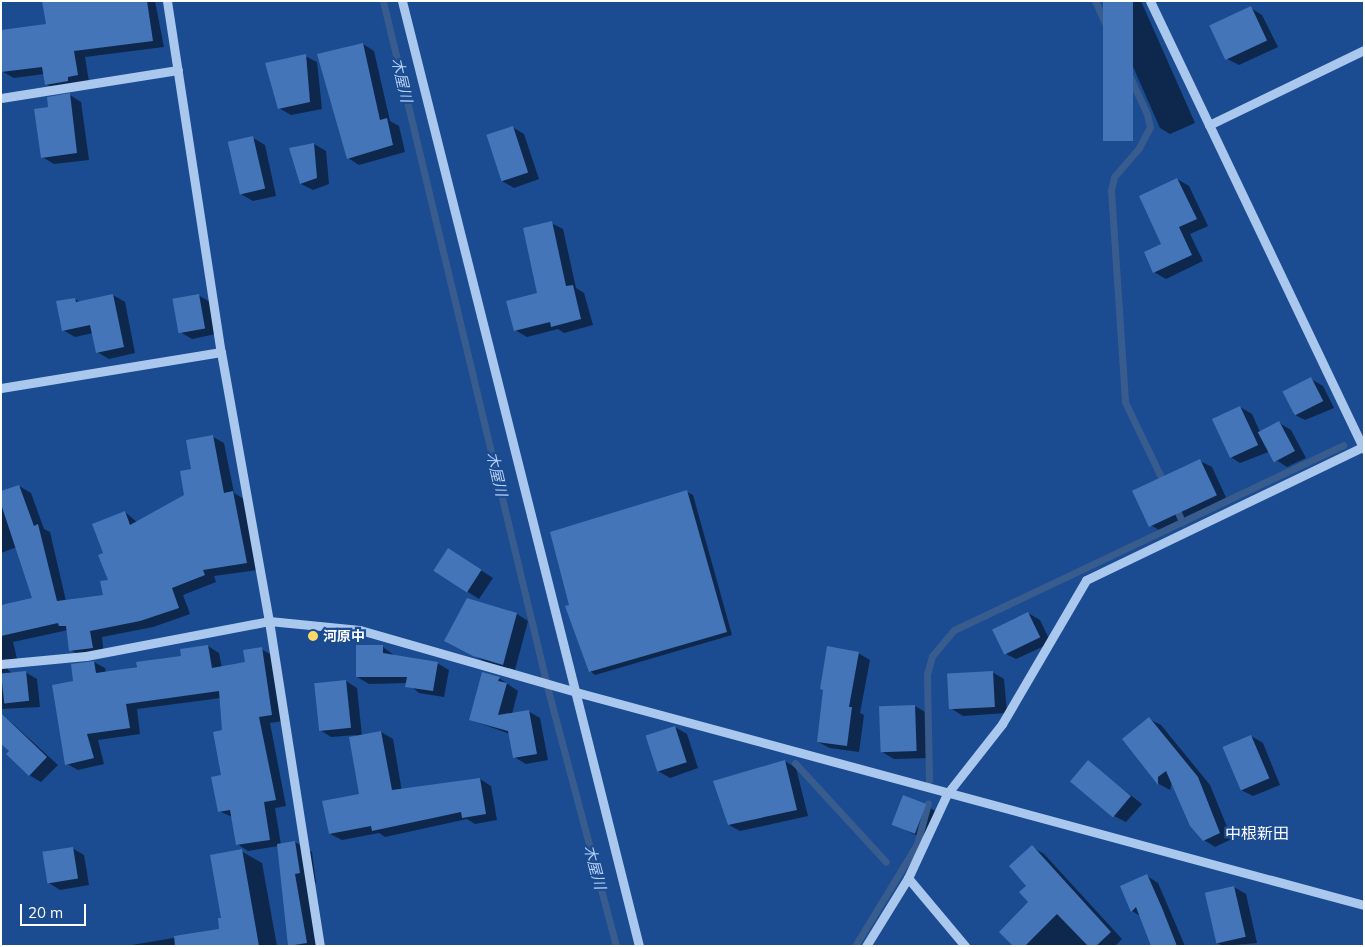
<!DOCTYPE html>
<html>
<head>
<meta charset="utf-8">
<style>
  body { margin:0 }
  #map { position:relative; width:1365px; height:947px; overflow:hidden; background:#1b4b90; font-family:Mulish,"Noto Sans JP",sans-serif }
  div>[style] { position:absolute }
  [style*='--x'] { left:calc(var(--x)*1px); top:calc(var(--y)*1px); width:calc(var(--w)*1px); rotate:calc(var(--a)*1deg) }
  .shadow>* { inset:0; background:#0007 }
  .stream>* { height:7px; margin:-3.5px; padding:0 3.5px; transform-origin:3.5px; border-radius:3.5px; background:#395c8e }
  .building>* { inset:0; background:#4475b8; transform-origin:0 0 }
  .minor>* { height:9px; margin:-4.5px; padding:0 4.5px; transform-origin:4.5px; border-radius:4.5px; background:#aac7ee }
  .dots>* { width:14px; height:14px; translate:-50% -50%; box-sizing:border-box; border:2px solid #1b4b90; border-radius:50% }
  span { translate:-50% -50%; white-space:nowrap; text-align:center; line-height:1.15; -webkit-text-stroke:4.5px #1b4b90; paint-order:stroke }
  .poi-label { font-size:14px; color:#fff; font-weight:700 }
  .left { translate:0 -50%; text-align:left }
  .water-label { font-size:15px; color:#b6d1f5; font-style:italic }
  .quarter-label { font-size:16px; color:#fff }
  .frame { position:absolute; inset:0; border:2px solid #fff; pointer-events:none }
  .scale { position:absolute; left:20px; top:904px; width:66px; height:22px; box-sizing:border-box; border:2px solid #fff; border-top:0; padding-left:6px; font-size:15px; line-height:18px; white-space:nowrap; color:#fff; -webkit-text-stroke:4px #1b4b90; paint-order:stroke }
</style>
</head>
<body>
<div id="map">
  <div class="shadow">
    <i style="clip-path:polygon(43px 1px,155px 1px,164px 47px,85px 57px,89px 82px,58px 91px,46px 84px,44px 74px,14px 78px,3px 72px,47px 25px)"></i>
    <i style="clip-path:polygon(1104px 1px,1141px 1px,1195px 123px,1170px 134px,1160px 128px)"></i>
    <i style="clip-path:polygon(1251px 8px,1262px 15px,1278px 47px,1239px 65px,1227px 59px)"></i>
    <i style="clip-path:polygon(363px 44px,374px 51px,390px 121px,399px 126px,405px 152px,359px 165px,348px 158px)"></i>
    <i style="clip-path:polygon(305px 56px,317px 62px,322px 109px,291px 115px,279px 108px)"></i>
    <i style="clip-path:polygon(70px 95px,81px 102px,89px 160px,54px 164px,42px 157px,50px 108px)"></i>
    <i style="clip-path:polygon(512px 127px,524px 134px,539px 179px,514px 188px,502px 181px)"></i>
    <i style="clip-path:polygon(253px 138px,265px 145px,276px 196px,253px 201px,241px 194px)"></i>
    <i style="clip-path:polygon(314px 144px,326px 151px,329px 184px,313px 190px,301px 184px)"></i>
    <i style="clip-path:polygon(1177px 179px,1189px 186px,1208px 226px,1190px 234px,1203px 261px,1166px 279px,1154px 272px)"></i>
    <i style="clip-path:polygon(551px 223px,563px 229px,576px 288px,584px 293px,593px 325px,564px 333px,558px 329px,527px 337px,515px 330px,539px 294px)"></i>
    <i style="clip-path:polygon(113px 295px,125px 302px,135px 353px,109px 359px,97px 352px,93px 333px,75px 337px,63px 330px,75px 299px,80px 302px)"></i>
    <i style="clip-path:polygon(198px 295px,210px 302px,216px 334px,192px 339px,180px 332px)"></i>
    <i style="clip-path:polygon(1311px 379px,1323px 386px,1334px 408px,1305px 420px,1293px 414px)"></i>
    <i style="clip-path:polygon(1240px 407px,1252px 414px,1260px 432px,1279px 423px,1291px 430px,1306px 458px,1287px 467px,1276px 460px,1271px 451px,1240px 463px,1229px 456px)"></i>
    <i style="clip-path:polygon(213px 437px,224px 443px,234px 493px,244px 499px,258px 570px,214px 576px,216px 582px,183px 595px,190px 614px,153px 627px,102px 637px,104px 655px,82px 657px,71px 650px,68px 630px,13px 642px,18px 663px,8px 665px,8px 670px,14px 674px,25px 672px,37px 679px,40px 707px,1px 709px,1px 603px,5px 605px,34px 599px,17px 547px,1px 553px,1px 494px,19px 486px,31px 493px,44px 529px,50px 532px,66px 601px,104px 596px,110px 580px,105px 554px,125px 512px,138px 523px,186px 495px,192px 470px)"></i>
    <i style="clip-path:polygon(1200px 461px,1212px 467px,1228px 502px,1159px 530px,1147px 523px)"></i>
    <i style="clip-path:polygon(687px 492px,693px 495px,732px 635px,595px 675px,590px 671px)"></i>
    <i style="clip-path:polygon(460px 557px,493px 578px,479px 599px,468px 592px)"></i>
    <i style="clip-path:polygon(1028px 613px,1040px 620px,1051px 643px,1016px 659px,1004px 653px,994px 629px)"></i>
    <i style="clip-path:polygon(517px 614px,528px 621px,515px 670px,486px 662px,458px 647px)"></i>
    <i style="clip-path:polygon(208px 646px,219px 653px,222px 668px,246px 663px,261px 649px,272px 655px,283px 721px,270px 723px,286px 806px,275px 808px,281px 845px,295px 842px,312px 852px,316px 883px,312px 883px,322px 946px,289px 946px,278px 846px,248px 851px,237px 844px,232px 817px,219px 811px,224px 731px,221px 698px,137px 709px,140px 734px,98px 740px,104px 764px,78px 770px,67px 764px,75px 682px,94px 662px,105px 668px,106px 673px,182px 657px)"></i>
    <i style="clip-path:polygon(383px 647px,395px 656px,437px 663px,449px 670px,444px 697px,419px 693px,407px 683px,369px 684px,357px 677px)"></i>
    <i style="clip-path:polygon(858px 653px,870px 660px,860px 713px,864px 715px,859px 752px,830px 748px,818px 742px)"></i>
    <i style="clip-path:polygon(992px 672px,1004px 679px,1007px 713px,963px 716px,952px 709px)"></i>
    <i style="clip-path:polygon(499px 678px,518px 691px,512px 714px,528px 711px,540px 718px,548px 760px,526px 764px,514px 757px,510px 734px,471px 720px)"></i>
    <i style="clip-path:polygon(346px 681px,357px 688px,362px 736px,381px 732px,393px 739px,402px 792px,480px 779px,491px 786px,497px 820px,475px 824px,467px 819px,385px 837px,379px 833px,342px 840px,330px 834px,360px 795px,356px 735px,331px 737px,320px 730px)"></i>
    <i style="clip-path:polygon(915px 706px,927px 713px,928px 758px,894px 759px,882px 752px,880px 707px)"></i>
    <i style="clip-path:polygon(1px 713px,58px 765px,41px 782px,29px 775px,1px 742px)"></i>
    <i style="clip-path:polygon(1149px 719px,1161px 725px,1210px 785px,1232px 839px,1215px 847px,1204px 840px,1172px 782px,1170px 790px,1159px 784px,1124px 739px)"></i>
    <i style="clip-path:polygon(675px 727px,687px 734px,698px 768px,670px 778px,658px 771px)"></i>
    <i style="clip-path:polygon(1251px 736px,1263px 743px,1280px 785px,1253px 796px,1241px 790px,1224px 747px)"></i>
    <i style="clip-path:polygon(785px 761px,796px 768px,808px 816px,740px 831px,729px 825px)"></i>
    <i style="clip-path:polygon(1088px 762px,1142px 804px,1126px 822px,1114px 816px)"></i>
    <i style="clip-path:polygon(925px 805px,937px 812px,926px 840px,893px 824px)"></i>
    <i style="clip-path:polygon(1032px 847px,1044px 854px,1122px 939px,1115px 946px,1015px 946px,1030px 902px,1028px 886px)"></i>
    <i style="clip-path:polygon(72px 848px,84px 855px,89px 885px,60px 890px,49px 883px)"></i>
    <i style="clip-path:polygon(241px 851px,262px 863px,277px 946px,126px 946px,221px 930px)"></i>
    <i style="clip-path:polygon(1147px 876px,1158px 883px,1185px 946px,1153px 946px,1142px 917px,1132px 911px,1121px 886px)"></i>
    <i style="clip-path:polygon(1234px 887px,1246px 894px,1257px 943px,1223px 946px,1217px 943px)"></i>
  </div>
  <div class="stream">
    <i style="--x:383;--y:1;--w:713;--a:76.53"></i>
    <i style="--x:549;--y:694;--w:261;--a:75.1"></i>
    <i style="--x:1095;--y:1;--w:124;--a:65.3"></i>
    <i style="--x:1147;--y:114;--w:13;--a:77"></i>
    <i style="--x:1150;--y:127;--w:24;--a:118"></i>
    <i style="--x:1139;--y:148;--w:38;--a:131"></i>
    <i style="--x:1114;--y:177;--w:13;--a:103"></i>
    <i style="--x:1111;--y:190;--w:212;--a:86.2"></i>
    <i style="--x:1125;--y:402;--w:92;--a:64.3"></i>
    <i style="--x:1174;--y:503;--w:21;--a:67"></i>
    <i style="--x:795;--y:763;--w:134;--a:47.4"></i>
    <i style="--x:929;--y:780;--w:106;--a:-91.1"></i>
    <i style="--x:927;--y:674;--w:19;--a:-74"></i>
    <i style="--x:932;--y:656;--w:34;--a:-50"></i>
    <i style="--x:954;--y:630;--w:431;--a:-25.4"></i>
    <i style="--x:855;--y:946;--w:119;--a:-58.7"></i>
    <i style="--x:917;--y:844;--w:42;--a:-75"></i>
  </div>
  <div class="building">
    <i style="clip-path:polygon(42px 1px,147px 1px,153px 41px,74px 51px,78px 75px,68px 77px,68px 81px,45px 85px,42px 67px,1px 72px,1px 30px,46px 24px)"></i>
    <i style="left:1103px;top:1px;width:30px;height:140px"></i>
    <i style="left:1251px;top:6px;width:38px;height:46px;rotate:65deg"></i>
    <i style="clip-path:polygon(363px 43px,380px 120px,387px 118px,393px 145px,347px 159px,317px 54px)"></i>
    <i style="clip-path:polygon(306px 54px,310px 102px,278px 109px,265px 63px)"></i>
    <i style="clip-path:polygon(70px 93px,77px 153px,41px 158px,34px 109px,48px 107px,47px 97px)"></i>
    <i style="left:513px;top:126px;width:49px;height:28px;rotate:72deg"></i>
    <i style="left:253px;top:136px;width:54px;height:26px;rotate:77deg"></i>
    <i style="clip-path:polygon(314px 143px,317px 178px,300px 184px,289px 148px)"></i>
    <i style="clip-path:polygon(1177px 178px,1197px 219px,1179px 227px,1192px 255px,1153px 273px,1144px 252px,1161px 244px,1139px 196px)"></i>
    <i style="clip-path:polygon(552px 221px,566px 286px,573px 285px,581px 319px,551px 327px,550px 322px,514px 331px,506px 301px,537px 293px,523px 228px)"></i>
    <i style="clip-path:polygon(113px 294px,124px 347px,96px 353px,90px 325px,62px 331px,56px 301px,75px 298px,76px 302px)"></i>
    <i style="left:199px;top:294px;width:35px;height:27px;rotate:80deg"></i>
    <i style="left:1311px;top:377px;width:27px;height:32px;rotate:63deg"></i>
    <i style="left:1240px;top:406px;width:43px;height:31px;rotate:65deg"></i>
    <i style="left:1279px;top:421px;width:34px;height:24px;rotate:62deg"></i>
    <i style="clip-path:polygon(213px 435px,224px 493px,233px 491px,247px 563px,203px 570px,205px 575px,172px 588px,179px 608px,140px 621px,90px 631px,93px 648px,69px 651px,66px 626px,59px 626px,58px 623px,1px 636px,1px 605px,32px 598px,1px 504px,1px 491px,19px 485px,34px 526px,38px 524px,57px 601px,103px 595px,100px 581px,108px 580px,98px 555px,103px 553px,92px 524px,125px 511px,130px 525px,184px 495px,180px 471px,191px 469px,186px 440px)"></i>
    <i style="left:1200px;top:459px;width:40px;height:75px;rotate:65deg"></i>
    <i style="clip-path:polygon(687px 490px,727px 632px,589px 672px,565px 606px,569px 605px,550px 532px)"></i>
    <i style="left:448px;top:548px;width:40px;height:27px;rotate:33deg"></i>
    <i style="clip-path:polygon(467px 598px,517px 613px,503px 665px,473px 656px,444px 641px)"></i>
    <i style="left:1028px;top:612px;width:28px;height:40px;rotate:64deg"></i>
    <i style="clip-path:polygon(208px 645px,212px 668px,245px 662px,243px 650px,262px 647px,272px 715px,259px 717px,276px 800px,264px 802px,270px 840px,236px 845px,230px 810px,218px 812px,211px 777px,221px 775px,213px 732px,222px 730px,219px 691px,126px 704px,130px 728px,87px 734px,94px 758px,65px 765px,52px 685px,73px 681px,71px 664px,94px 661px,96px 673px,137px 667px,136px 662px,181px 656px,180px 649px)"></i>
    <i style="clip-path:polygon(356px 645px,383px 645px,383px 653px,438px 662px,433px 691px,405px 687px,407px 677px,356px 677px)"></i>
    <i style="clip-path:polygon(827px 646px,859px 652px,849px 707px,852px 707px,847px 746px,817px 742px,823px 690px,820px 689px)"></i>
    <i style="left:26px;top:671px;width:30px;height:25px;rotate:84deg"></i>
    <i style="left:993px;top:671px;width:36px;height:46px;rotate:87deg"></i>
    <i style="clip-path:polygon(482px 672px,500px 677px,498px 681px,507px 683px,498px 715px,529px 710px,537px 754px,513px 758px,508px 731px,469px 720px)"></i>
    <i style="left:346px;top:680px;width:48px;height:32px;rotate:84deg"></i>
    <i style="left:915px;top:705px;width:46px;height:36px;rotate:88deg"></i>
    <i style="clip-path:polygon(1px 713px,47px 757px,29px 776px,6px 754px,9px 751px,1px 744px)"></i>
    <i style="clip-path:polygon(1149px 717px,1198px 777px,1220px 833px,1203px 841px,1190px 826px,1166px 771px,1158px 777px,1158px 785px,1122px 739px)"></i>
    <i style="left:675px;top:726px;width:38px;height:31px;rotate:72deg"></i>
    <i style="clip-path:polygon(381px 731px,392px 790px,480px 778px,486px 814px,462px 818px,461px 812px,372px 831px,371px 826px,329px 834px,322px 801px,359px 794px,349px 737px)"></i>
    <i style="left:1251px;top:735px;width:47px;height:31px;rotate:67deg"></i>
    <i style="clip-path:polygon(785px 760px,797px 810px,728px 825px,713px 781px)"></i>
    <i style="left:1088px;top:760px;width:56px;height:28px;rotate:40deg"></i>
    <i style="left:903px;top:795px;width:25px;height:32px;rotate:21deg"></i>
    <i style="clip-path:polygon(295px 841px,300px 873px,295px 874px,307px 943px,288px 946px,277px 844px)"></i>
    <i style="clip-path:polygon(1032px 845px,1111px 932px,1096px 946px,1088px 946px,1057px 914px,1025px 946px,1013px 946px,999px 932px,1028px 902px,1019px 892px,1026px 886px,1009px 866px)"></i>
    <i style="left:73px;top:847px;width:32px;height:31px;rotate:81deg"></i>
    <i style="clip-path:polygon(242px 849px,259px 946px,175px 946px,174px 936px,219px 929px,218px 918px,221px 918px,210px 855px)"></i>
    <i style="clip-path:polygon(1147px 874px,1162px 908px,1177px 946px,1151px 946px,1136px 907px,1131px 912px,1120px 886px)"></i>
    <i style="left:1234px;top:886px;width:52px;height:30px;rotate:77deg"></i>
  </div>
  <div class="minor">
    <i style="--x:167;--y:1;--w:355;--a:81.3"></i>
    <i style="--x:221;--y:352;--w:273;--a:79.9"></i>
    <i style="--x:269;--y:621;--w:329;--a:81.1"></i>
    <i style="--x:402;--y:1;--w:974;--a:75.92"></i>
    <i style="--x:1150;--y:1;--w:496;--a:64.5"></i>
    <i style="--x:1;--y:98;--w:179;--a:-9"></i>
    <i style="--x:1209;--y:125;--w:172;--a:-25.8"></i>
    <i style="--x:1;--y:388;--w:223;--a:-9.3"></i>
    <i style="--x:1;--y:664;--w:85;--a:-5.4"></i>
    <i style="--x:86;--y:656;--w:186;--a:-10.8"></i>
    <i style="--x:269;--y:621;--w:91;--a:5.6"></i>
    <i style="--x:360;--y:630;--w:225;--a:16"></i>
    <i style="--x:576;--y:692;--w:816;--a:15.13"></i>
    <i style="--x:908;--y:878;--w:89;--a:50"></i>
    <i style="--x:866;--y:946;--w:80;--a:-58.3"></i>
    <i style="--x:908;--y:878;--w:93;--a:-65.1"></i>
    <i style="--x:947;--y:794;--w:89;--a:-51.8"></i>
    <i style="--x:1002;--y:724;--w:167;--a:-59.7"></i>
    <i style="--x:1086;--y:580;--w:309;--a:-25.7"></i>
  </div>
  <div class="dots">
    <i style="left:313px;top:636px;background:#ffd767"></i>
  </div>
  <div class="poi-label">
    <span class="left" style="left:323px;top:636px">河原中</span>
  </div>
  <div class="water-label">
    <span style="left:402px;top:80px;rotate:77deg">木屋川</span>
    <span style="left:497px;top:474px;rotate:77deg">木屋川</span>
    <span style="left:595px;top:867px;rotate:75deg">木屋川</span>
  </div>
  <div class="quarter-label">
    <span style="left:1257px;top:833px">中根新田</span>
  </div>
  <div class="frame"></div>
  <div class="scale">20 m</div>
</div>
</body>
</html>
